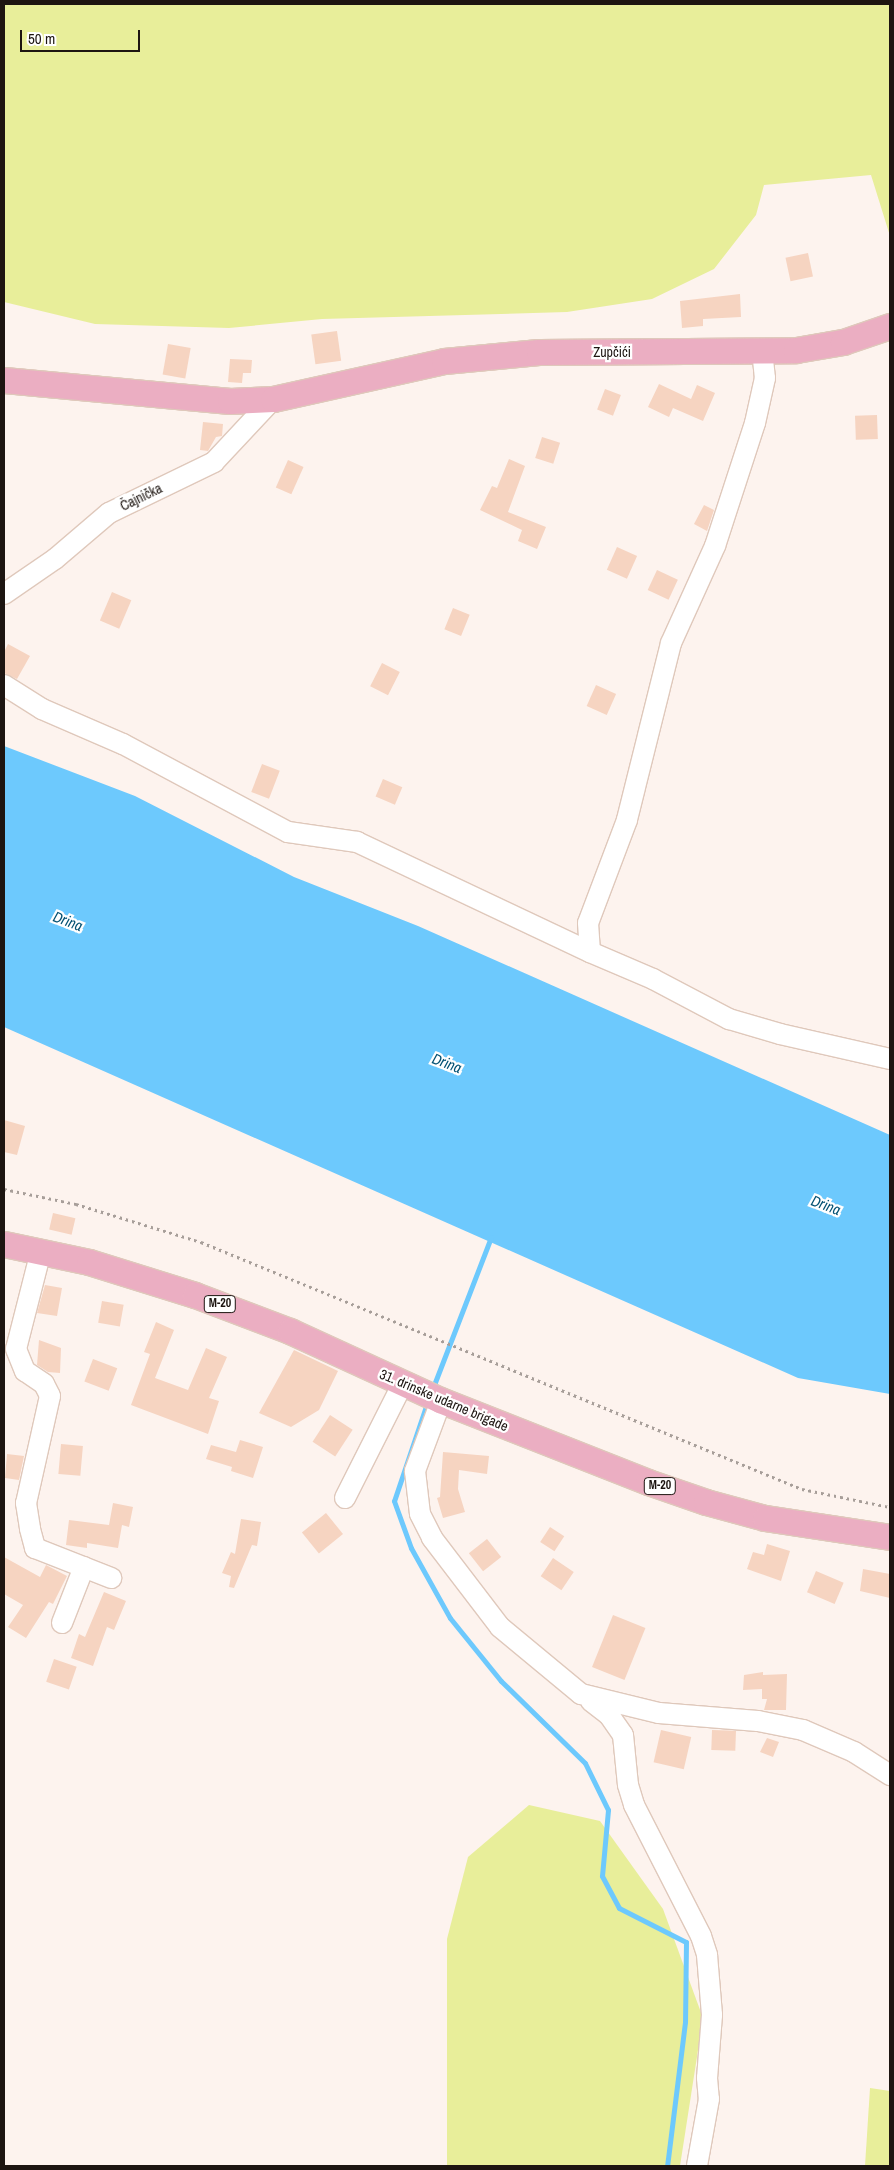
<!DOCTYPE html>
<html>
<head>
<meta charset="utf-8">
<style>
  body { margin:0 }
  #map { position:relative; width:894px; height:2170px; overflow:hidden; background:#fdf3ee; font-family:"Archivo Narrow",sans-serif }
  div>[style] { position:absolute }
  [style*='--x'] { left:calc(var(--x)*1px); top:calc(var(--y)*1px); width:calc(var(--w)*1px); rotate:calc(var(--a)*1deg) }
  .green>* { inset:0; background:#e8ee9a }
  .water>* { inset:0; background:#6dc9fd }
  .stream>* { height:5px; margin:-2.5px; padding:0 2.5px; transform-origin:2.5px; border-radius:2.5px; background:#6dc9fd }
  .building>* { inset:0; background:#f6d4c1; transform-origin:0 0 }
  .path>* { height:3px; margin-top:-1.5px; transform-origin:0; background:repeating-linear-gradient(90deg,#a79e99 0 2.5px,transparent 0 6.5px) }
  .roads { filter:drop-shadow(1px 0 #dfc8bb) drop-shadow(-1px 0 #dfc8bb) drop-shadow(0 1px #dfc8bb) drop-shadow(0 -1px #dfc8bb) }
  .minor>* { height:20px; margin:-10px; padding:0 10px; transform-origin:10px; border-radius:10px; background:#fff }
  .major>* { height:25px; margin:-12.5px; padding:0 12.5px; transform-origin:12.5px; border-radius:12.5px; background:#ebaec2 }
  span { translate:-50% -50%; white-space:nowrap; text-align:center; line-height:1.15; -webkit-text-stroke:4.5px #fff; paint-order:stroke }
  .shield-label span { padding:1px 4px; background:#fff; border:1px solid; border-radius:4px; -webkit-text-stroke-width:0 }
  .shield-label { font-size:12px; color:#1d1511; font-weight:700 }
  .street-label { font-size:14px; color:#1d1511 }
  .water-label { font-size:15px; color:#035173; font-style:italic }
  .frame { position:absolute; inset:0; border:5px solid #1d1511; pointer-events:none }
  .scale { position:absolute; left:20px; top:30px; width:120px; height:22px; box-sizing:border-box; border:2px solid #1d1511; border-top:0; padding-left:6px; font-size:15px; line-height:18px; white-space:nowrap; color:#1d1511; -webkit-text-stroke:4px #fff; paint-order:stroke }
</style>
</head>
<body>
<div id="map">
  <div class="green">
    <i style="clip-path:polygon(4px 4px,890px 4px,890px 236px,871px 175px,764px 185px,756px 215px,714px 269px,652px 299px,567px 312px,322px 319px,229px 328px,95px 324px,4px 302px)"></i>
    <i style="clip-path:polygon(529px 1805px,600px 1821px,663px 1909px,703px 2018px,680px 2166px,447px 2166px,447px 1939px,468px 1857px)"></i>
    <i style="clip-path:polygon(870px 2088px,890px 2091px,890px 2166px,865px 2166px)"></i>
  </div>
  <div class="water">
    <i style="clip-path:polygon(4px 746px,135px 796px,294px 877px,418px 926px,890px 1135px,890px 1394px,798px 1378px,4px 1027px)"></i>
  </div>
  <div class="stream">
    <i style="--x:432;--y:1390;--w:164;--a:-68.9"></i>
    <i style="--x:427;--y:1403;--w:103;--a:108.6"></i>
    <i style="--x:394;--y:1501;--w:50;--a:70.1"></i>
    <i style="--x:411;--y:1548;--w:80;--a:60.9"></i>
    <i style="--x:450;--y:1618;--w:81;--a:51"></i>
    <i style="--x:501;--y:1681;--w:117;--a:44.3"></i>
    <i style="--x:585;--y:1763;--w:52;--a:63.9"></i>
    <i style="--x:608;--y:1810;--w:66;--a:95.2"></i>
    <i style="--x:602;--y:1876;--w:36;--a:62"></i>
    <i style="--x:619;--y:1908;--w:75;--a:26.9"></i>
    <i style="--x:686;--y:1942;--w:80;--a:90.7"></i>
    <i style="--x:685;--y:2022;--w:145;--a:97.1"></i>
  </div>
  <div class="building">
    <i style="left:808px;top:253px;width:24px;height:23px;rotate:78deg"></i>
    <i style="clip-path:polygon(740px 294px,741px 317px,703px 319px,703px 326px,682px 328px,680px 301px)"></i>
    <i style="left:337px;top:331px;width:30px;height:26px;rotate:82deg"></i>
    <i style="left:168px;top:344px;width:23px;height:31px;rotate:10deg"></i>
    <i style="clip-path:polygon(230px 359px,252px 360px,251px 373px,243px 373px,242px 383px,228px 382px)"></i>
    <i style="clip-path:polygon(659px 384px,691px 399px,697px 385px,715px 393px,703px 421px,673px 408px,669px 417px,648px 407px)"></i>
    <i style="left:605px;top:389px;width:17px;height:22px;rotate:21deg"></i>
    <i style="left:877px;top:415px;width:24px;height:22px;rotate:88deg"></i>
    <i style="clip-path:polygon(203px 422px,223px 424px,222px 436px,216px 437px,208px 451px,200px 450px)"></i>
    <i style="left:542px;top:437px;width:19px;height:22px;rotate:18deg"></i>
    <i style="clip-path:polygon(509px 459px,525px 466px,508px 512px,546px 527px,537px 549px,518px 541px,522px 530px,480px 510px,492px 486px,497px 488px)"></i>
    <i style="left:288px;top:460px;width:17px;height:30px;rotate:24deg"></i>
    <i style="clip-path:polygon(704px 505px,714px 510px,707px 531px,694px 524px)"></i>
    <i style="left:617px;top:547px;width:22px;height:25px;rotate:24deg"></i>
    <i style="left:657px;top:570px;width:23px;height:22px;rotate:25deg"></i>
    <i style="left:112px;top:592px;width:21px;height:31px;rotate:23deg"></i>
    <i style="left:453px;top:608px;width:18px;height:23px;rotate:22deg"></i>
    <i style="clip-path:polygon(8px 644px,30px 656px,17px 679px,4px 673px,4px 652px)"></i>
    <i style="left:382px;top:663px;width:20px;height:26px;rotate:27deg"></i>
    <i style="left:596px;top:685px;width:22px;height:23px;rotate:24deg"></i>
    <i style="left:262px;top:764px;width:19px;height:30px;rotate:21deg"></i>
    <i style="left:383px;top:779px;width:21px;height:19px;rotate:23deg"></i>
    <i style="clip-path:polygon(4px 1120px,25px 1126px,17px 1155px,4px 1152px)"></i>
    <i style="left:53px;top:1213px;width:23px;height:17px;rotate:13deg"></i>
    <i style="clip-path:polygon(45px 1285px,62px 1288px,57px 1316px,37px 1313px)"></i>
    <i style="left:102px;top:1301px;width:22px;height:22px;rotate:10deg"></i>
    <i style="clip-path:polygon(156px 1322px,174px 1330px,155px 1378px,188px 1390px,206px 1348px,227px 1357px,209px 1398px,219px 1401px,208px 1434px,131px 1405px,150px 1354px,144px 1352px)"></i>
    <i style="clip-path:polygon(39px 1340px,61px 1348px,60px 1373px,48px 1372px,37px 1365px)"></i>
    <i style="clip-path:polygon(294px 1350px,338px 1371px,319px 1410px,291px 1427px,259px 1413px)"></i>
    <i style="left:93px;top:1359px;width:26px;height:24px;rotate:21deg"></i>
    <i style="left:330px;top:1415px;width:27px;height:32px;rotate:33deg"></i>
    <i style="clip-path:polygon(240px 1440px,263px 1447px,253px 1478px,231px 1471px,232px 1467px,206px 1459px,211px 1445px,236px 1452px)"></i>
    <i style="left:61px;top:1444px;width:22px;height:30px;rotate:5deg"></i>
    <i style="clip-path:polygon(443px 1452px,489px 1456px,487px 1474px,459px 1470px,458px 1489px,465px 1512px,443px 1518px,437px 1498px,440px 1497px)"></i>
    <i style="clip-path:polygon(7px 1454px,24px 1456px,19px 1480px,5px 1478px)"></i>
    <i style="clip-path:polygon(113px 1503px,133px 1507px,129px 1527px,122px 1525px,118px 1548px,87px 1543px,87px 1548px,66px 1545px,69px 1520px,109px 1525px)"></i>
    <i style="left:326px;top:1513px;width:27px;height:31px;rotate:51deg"></i>
    <i style="clip-path:polygon(241px 1519px,261px 1522px,257px 1546px,252px 1545px,234px 1588px,229px 1587px,231px 1576px,222px 1573px,231px 1552px,235px 1554px)"></i>
    <i style="left:550px;top:1527px;width:17px;height:18px;rotate:33deg"></i>
    <i style="left:487px;top:1539px;width:23px;height:23px;rotate:52deg"></i>
    <i style="clip-path:polygon(767px 1544px,790px 1551px,781px 1581px,747px 1569px,753px 1552px,764px 1555px)"></i>
    <i style="clip-path:polygon(4px 1557px,40px 1577px,46px 1565px,67px 1576px,53px 1604px,49px 1602px,26px 1638px,8px 1627px,23px 1605px,4px 1594px)"></i>
    <i style="left:553px;top:1558px;width:25px;height:22px;rotate:34deg"></i>
    <i style="clip-path:polygon(863px 1569px,890px 1574px,890px 1598px,860px 1591px)"></i>
    <i style="left:816px;top:1571px;width:30px;height:23px;rotate:23deg"></i>
    <i style="clip-path:polygon(104px 1592px,126px 1601px,114px 1630px,107px 1627px,93px 1666px,71px 1658px,79px 1634px,85px 1637px)"></i>
    <i style="left:613px;top:1615px;width:35px;height:56px;rotate:22deg"></i>
    <i style="left:54px;top:1659px;width:24px;height:24px;rotate:19deg"></i>
    <i style="clip-path:polygon(763px 1672px,763px 1675px,787px 1674px,786px 1710px,764px 1710px,767px 1699px,762px 1699px,762px 1689px,743px 1690px,744px 1675px)"></i>
    <i style="left:661px;top:1730px;width:31px;height:33px;rotate:13deg"></i>
    <i style="left:712px;top:1730px;width:24px;height:20px;rotate:2deg"></i>
    <i style="clip-path:polygon(767px 1738px,779px 1742px,773px 1757px,760px 1752px)"></i>
  </div>
  <div class="path">
    <i style="--x:4;--y:1189;--w:74;--a:11.8"></i>
    <i style="--x:76;--y:1204;--w:131;--a:16.9"></i>
    <i style="--x:201;--y:1242;--w:650;--a:22.34"></i>
    <i style="--x:802;--y:1489;--w:90;--a:11.6"></i>
  </div>
  <div class="roads">
    <div class="minor">
      <i style="--x:762;--y:350;--w:28;--a:84"></i>
      <i style="--x:765;--y:378;--w:46;--a:102.5"></i>
      <i style="--x:755;--y:423;--w:129;--a:108"></i>
      <i style="--x:715;--y:546;--w:107;--a:114.4"></i>
      <i style="--x:671;--y:643;--w:182;--a:104"></i>
      <i style="--x:627;--y:820;--w:110;--a:110.7"></i>
      <i style="--x:588;--y:923;--w:29;--a:86"></i>
      <i style="--x:590;--y:952;--w:69;--a:23.2"></i>
      <i style="--x:653;--y:979;--w:86;--a:27.8"></i>
      <i style="--x:729;--y:1019;--w:53;--a:16.4"></i>
      <i style="--x:780;--y:1034;--w:113;--a:12.8"></i>
      <i style="--x:4;--y:594;--w:62;--a:-34.5"></i>
      <i style="--x:55;--y:559;--w:71;--a:-40.4"></i>
      <i style="--x:109;--y:513;--w:117;--a:-25.9"></i>
      <i style="--x:214;--y:462;--w:86;--a:-46.9"></i>
      <i style="--x:4;--y:685;--w:45;--a:32.3"></i>
      <i style="--x:42;--y:709;--w:88;--a:23.4"></i>
      <i style="--x:123;--y:744;--w:187;--a:28.1"></i>
      <i style="--x:288;--y:832;--w:70;--a:8.2"></i>
      <i style="--x:357;--y:842;--w:258;--a:25.3"></i>
      <i style="--x:41;--y:1251;--w:101;--a:104.3"></i>
      <i style="--x:16;--y:1349;--w:24;--a:68"></i>
      <i style="--x:25;--y:1371;--w:23;--a:34"></i>
      <i style="--x:44;--y:1384;--w:13;--a:63"></i>
      <i style="--x:50;--y:1396;--w:110;--a:102.6"></i>
      <i style="--x:26;--y:1503;--w:26;--a:81"></i>
      <i style="--x:30;--y:1529;--w:20;--a:75"></i>
      <i style="--x:35;--y:1548;--w:82;--a:21.5"></i>
      <i style="--x:441;--y:1401;--w:75;--a:110.4"></i>
      <i style="--x:415;--y:1471;--w:43;--a:83.4"></i>
      <i style="--x:420;--y:1514;--w:27;--a:63"></i>
      <i style="--x:432;--y:1538;--w:112;--a:52.6"></i>
      <i style="--x:500;--y:1627;--w:105;--a:39.6"></i>
      <i style="--x:581;--y:1694;--w:80;--a:13.7"></i>
      <i style="--x:659;--y:1713;--w:99;--a:4.6"></i>
      <i style="--x:758;--y:1721;--w:46;--a:11.3"></i>
      <i style="--x:803;--y:1730;--w:56;--a:23.3"></i>
      <i style="--x:854;--y:1752;--w:43;--a:32.6"></i>
      <i style="--x:345;--y:1498;--w:129;--a:-63.2"></i>
      <i style="--x:62;--y:1623;--w:60;--a:-68.6"></i>
      <i style="--x:591;--y:1701;--w:23;--a:38"></i>
      <i style="--x:609;--y:1715;--w:24;--a:55"></i>
      <i style="--x:623;--y:1735;--w:50;--a:84.3"></i>
      <i style="--x:628;--y:1785;--w:21;--a:73"></i>
      <i style="--x:634;--y:1805;--w:147;--a:62.9"></i>
      <i style="--x:701;--y:1936;--w:20;--a:72"></i>
      <i style="--x:707;--y:1955;--w:60;--a:85.2"></i>
      <i style="--x:712;--y:2015;--w:63;--a:94.5"></i>
      <i style="--x:707;--y:2078;--w:21;--a:85"></i>
      <i style="--x:709;--y:2099;--w:68;--a:100.2"></i>
    </div>
    <div class="major">
      <i style="--x:4;--y:380;--w:227;--a:5.3"></i>
      <i style="--x:230;--y:401;--w:43;--a:-2.7"></i>
      <i style="--x:273;--y:399;--w:175;--a:-12.5"></i>
      <i style="--x:444;--y:361;--w:95;--a:-5.4"></i>
      <i style="--x:539;--y:352;--w:257;--a:-0.4"></i>
      <i style="--x:796;--y:350;--w:48;--a:-9.7"></i>
      <i style="--x:843;--y:342;--w:50;--a:-18.8"></i>
      <i style="--x:4;--y:1244;--w:87;--a:12"></i>
      <i style="--x:89;--y:1262;--w:111;--a:17.3"></i>
      <i style="--x:195;--y:1295;--w:102;--a:20.8"></i>
      <i style="--x:290;--y:1331;--w:165;--a:24.7"></i>
      <i style="--x:440;--y:1400;--w:224;--a:21.5"></i>
      <i style="--x:648;--y:1482;--w:61;--a:19"></i>
      <i style="--x:706;--y:1502;--w:61;--a:15.2"></i>
      <i style="--x:765;--y:1518;--w:126;--a:8.6"></i>
    </div>
  </div>
  <div class="shield-label">
    <span style="left:220px;top:1304px">M-20</span>
    <span style="left:660px;top:1486px">M-20</span>
  </div>
  <div class="street-label">
    <span style="left:612px;top:352px">Zupčići</span>
    <span style="left:141px;top:497px;rotate:-26deg">Čajnička</span>
    <span style="left:444px;top:1400px;rotate:23deg">31. drinske udarne brigade</span>
  </div>
  <div class="water-label">
    <span style="left:68px;top:921px;rotate:21deg">Drina</span>
    <span style="left:447px;top:1063px;rotate:21deg">Drina</span>
    <span style="left:826px;top:1205px;rotate:21deg">Drina</span>
  </div>
  <div class="frame"></div>
  <div class="scale">50 m</div>
</div>
</body>
</html>
